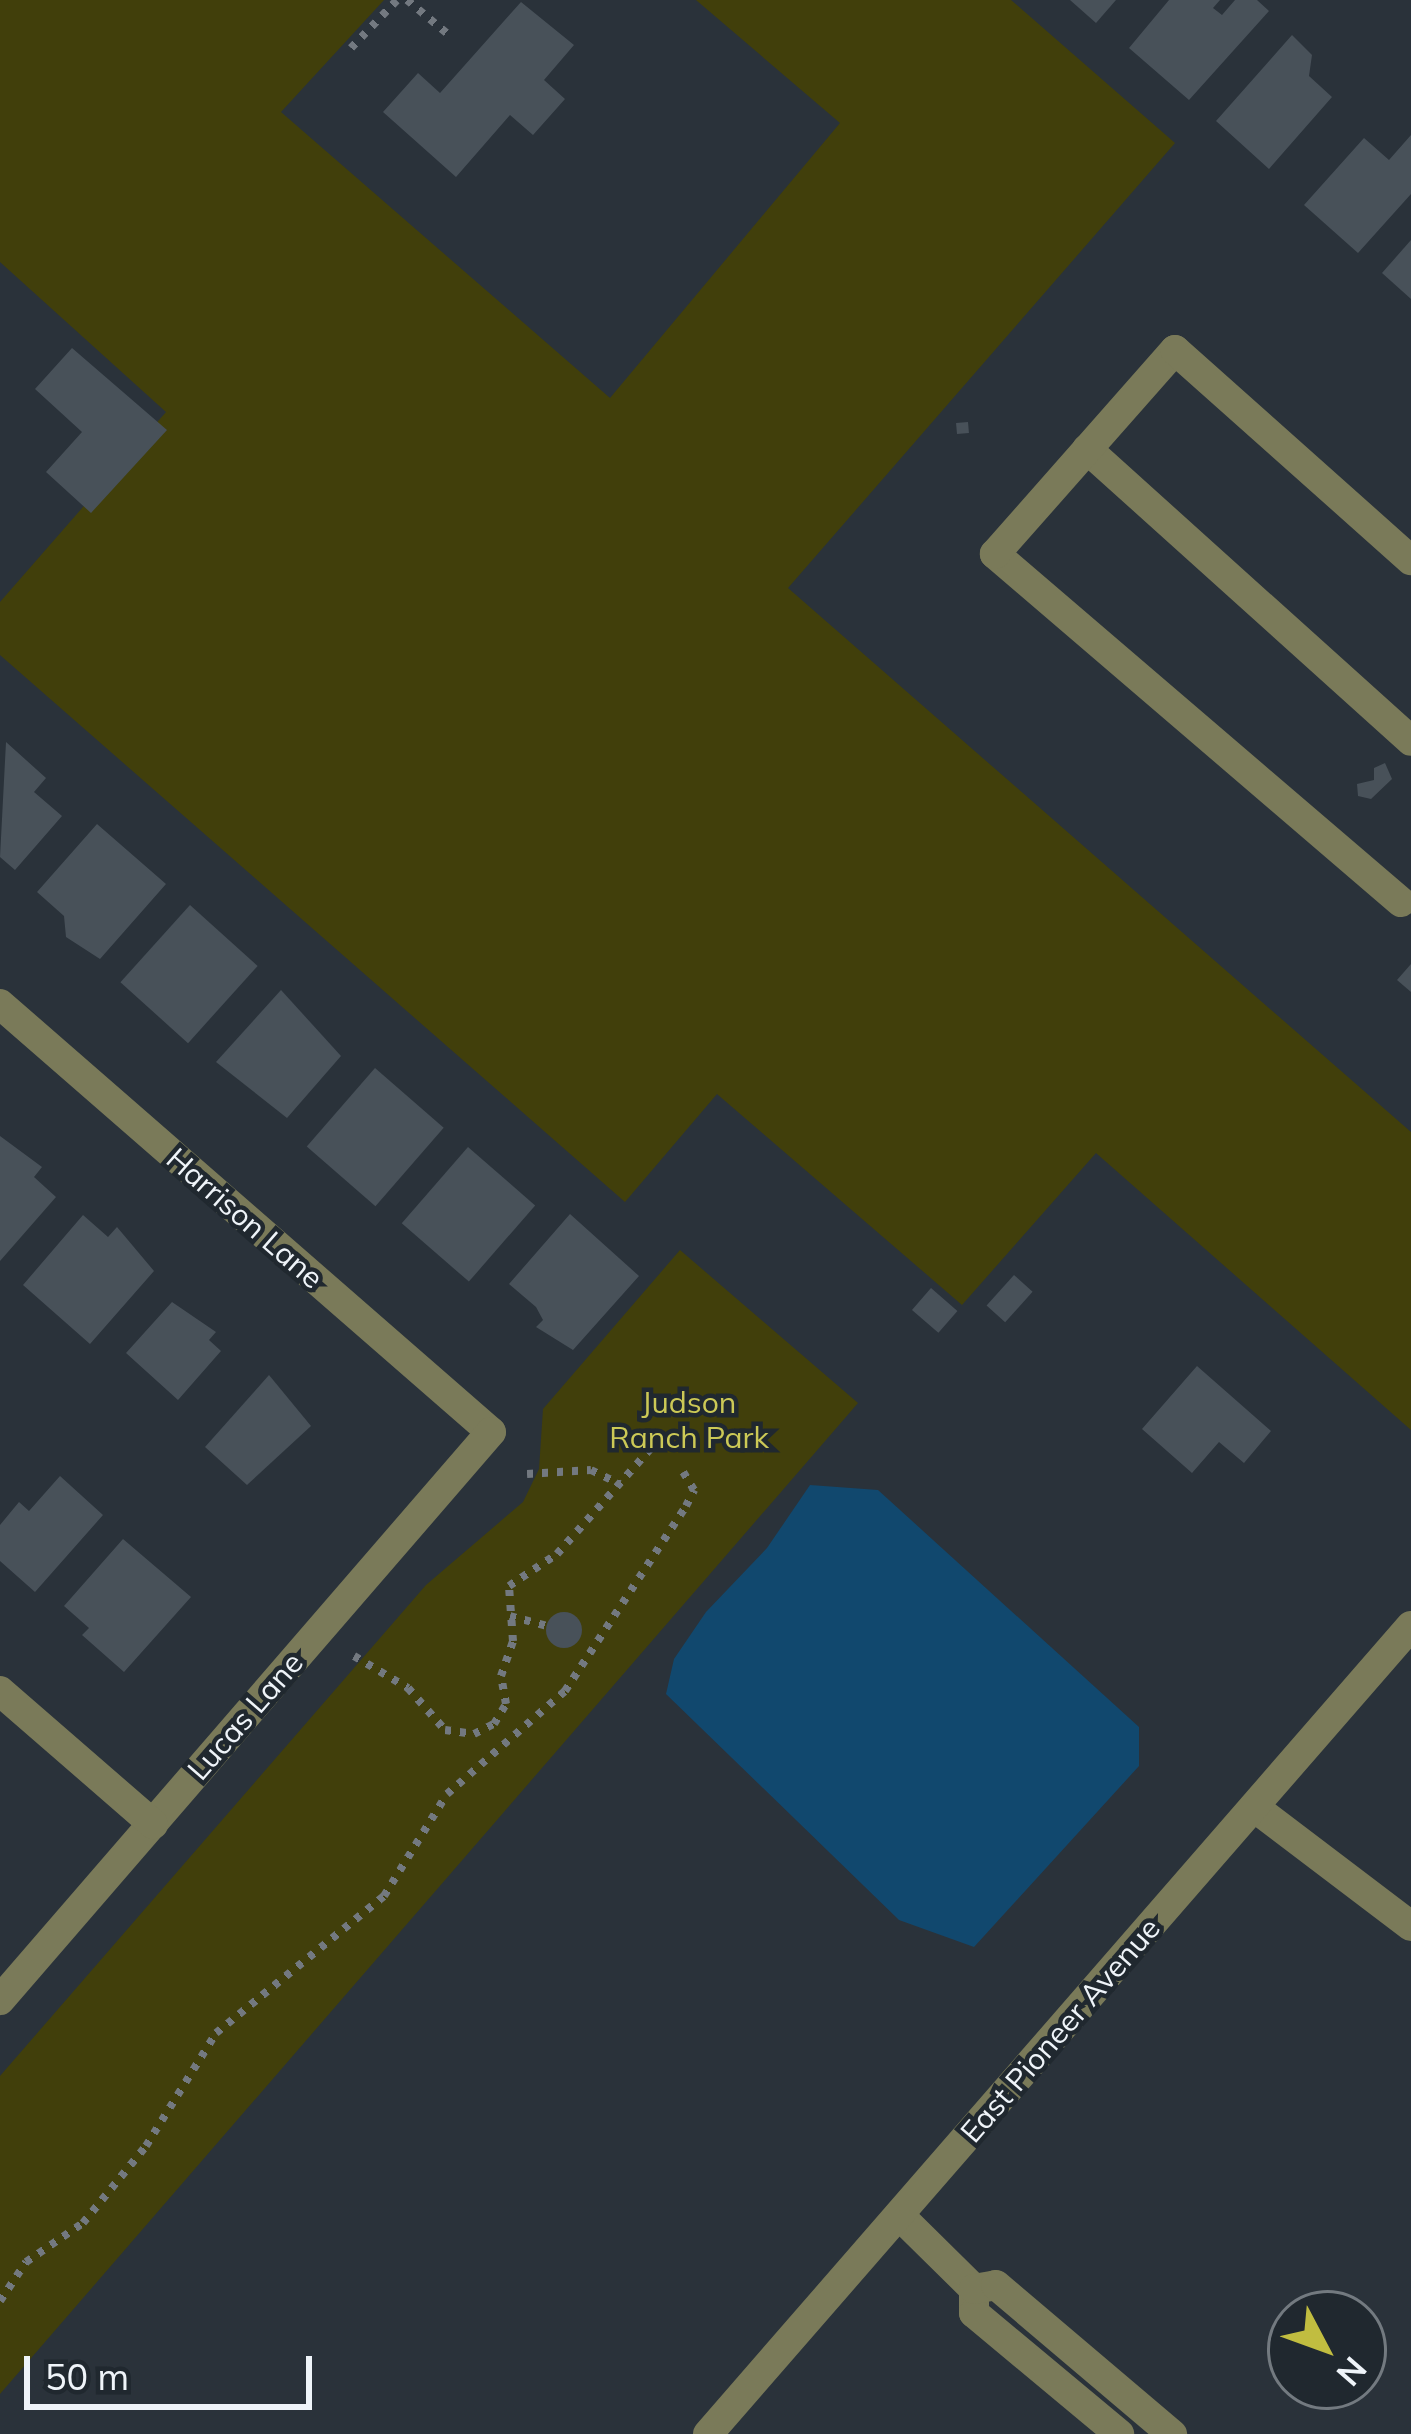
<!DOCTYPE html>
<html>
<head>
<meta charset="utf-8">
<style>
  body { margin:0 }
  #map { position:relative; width:1411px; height:2434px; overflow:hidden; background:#2a323a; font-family:Mulish,sans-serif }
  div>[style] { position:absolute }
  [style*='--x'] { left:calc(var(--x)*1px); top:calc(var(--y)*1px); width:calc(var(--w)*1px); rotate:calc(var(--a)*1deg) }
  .green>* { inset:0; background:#413f0b }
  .water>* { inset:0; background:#11486e }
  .building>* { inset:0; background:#485159; transform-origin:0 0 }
  .round { border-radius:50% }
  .path>* { height:8px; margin-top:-4px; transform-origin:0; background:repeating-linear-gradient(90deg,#737980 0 6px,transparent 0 15px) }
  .minor>* { height:30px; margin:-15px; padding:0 15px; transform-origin:15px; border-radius:15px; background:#7a7a59 }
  span { translate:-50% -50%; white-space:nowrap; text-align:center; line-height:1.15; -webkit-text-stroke:9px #20282f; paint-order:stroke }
  .street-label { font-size:30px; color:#eff4f9 }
  .park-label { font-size:30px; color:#ccc956 }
  .north { position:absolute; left:1267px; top:2290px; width:120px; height:120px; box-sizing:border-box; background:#20282f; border:3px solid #737a80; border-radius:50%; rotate:131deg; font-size:33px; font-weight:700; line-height:48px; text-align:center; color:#eff4f9 }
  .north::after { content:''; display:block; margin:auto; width:42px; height:54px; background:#c1bd40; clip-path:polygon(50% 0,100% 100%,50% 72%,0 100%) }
  .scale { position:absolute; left:24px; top:2356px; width:288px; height:54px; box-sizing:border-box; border:6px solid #eff4f9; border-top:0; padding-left:15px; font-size:36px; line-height:42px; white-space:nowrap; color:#eff4f9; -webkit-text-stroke:9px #20282f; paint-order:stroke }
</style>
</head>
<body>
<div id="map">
  <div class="green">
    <i style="clip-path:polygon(0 0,384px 0,281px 112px,610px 398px,840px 123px,696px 0,1011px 0,1175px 143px,788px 588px,1411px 1132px,1411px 1430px,1096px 1153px,962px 1305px,717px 1094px,625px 1202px,0 655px,0 602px,166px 412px,0 262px)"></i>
    <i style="clip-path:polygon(680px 1250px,858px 1403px,0 2394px,0 2076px,426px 1585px,523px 1502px,539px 1469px,543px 1409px)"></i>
  </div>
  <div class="water">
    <i style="clip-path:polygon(810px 1485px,878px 1490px,1139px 1727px,1139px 1766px,974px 1947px,899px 1920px,666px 1694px,674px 1659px,706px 1612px,767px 1548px)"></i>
  </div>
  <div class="building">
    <i style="clip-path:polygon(1070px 0,1116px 0,1096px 23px)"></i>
    <i style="clip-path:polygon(1169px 0,1220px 0,1213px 8px,1222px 15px,1235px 0,1257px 0,1269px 11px,1189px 100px,1129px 48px)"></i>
    <i style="clip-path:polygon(521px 2px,574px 45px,544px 80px,565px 99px,533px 135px,510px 115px,456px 177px,383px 112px,418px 73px,440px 93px)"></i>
    <i style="clip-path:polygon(1292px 35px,1312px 55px,1309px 76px,1332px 97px,1269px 169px,1216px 121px)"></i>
    <i style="clip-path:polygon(1411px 135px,1411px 194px,1358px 253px,1304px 205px,1364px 138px,1389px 160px)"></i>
    <i style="clip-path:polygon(1411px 240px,1411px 299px,1382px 273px)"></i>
    <i style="clip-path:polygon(72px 348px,167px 430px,91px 513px,46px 472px,82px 432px,35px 389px)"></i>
    <i style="left:968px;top:422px;width:11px;height:12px;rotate:85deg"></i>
    <i style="clip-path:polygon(6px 742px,46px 778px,34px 792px,62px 816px,15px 870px,0 857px)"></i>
    <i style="clip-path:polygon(1385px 763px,1392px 779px,1371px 799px,1358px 796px,1357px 784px,1374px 780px,1374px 768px)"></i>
    <i style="clip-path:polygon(97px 824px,166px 884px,100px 959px,66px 937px,64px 916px,37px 892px)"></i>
    <i style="left:190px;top:905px;width:91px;height:104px;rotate:42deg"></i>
    <i style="clip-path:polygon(1411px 964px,1411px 992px,1397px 980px)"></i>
    <i style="clip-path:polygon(281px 990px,341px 1056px,287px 1118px,216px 1062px)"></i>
    <i style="left:375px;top:1068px;width:91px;height:104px;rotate:41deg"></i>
    <i style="clip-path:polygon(0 1136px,42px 1167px,34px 1177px,56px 1197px,0 1261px)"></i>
    <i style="left:468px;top:1147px;width:89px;height:101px;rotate:41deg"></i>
    <i style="clip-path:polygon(570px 1214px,639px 1276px,573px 1350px,536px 1327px,543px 1320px,536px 1307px,509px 1284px)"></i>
    <i style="clip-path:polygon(83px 1215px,108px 1237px,117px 1227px,154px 1271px,90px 1344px,23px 1285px)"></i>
    <i style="left:1014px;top:1275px;width:25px;height:41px;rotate:42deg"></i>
    <i style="left:931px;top:1288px;width:35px;height:29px;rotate:41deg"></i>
    <i style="clip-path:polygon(172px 1302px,216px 1332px,209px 1340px,221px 1351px,178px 1400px,126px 1353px)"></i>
    <i style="clip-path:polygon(1197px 1366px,1271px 1431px,1244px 1463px,1219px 1442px,1192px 1473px,1142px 1429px)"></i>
    <i style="clip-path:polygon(269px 1375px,311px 1426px,247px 1485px,205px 1447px)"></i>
    <i style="clip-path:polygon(60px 1476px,103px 1515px,35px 1592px,0 1561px,0 1525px,19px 1502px,29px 1511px)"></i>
    <i style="clip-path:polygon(123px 1539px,191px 1597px,124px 1672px,82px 1635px,89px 1628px,64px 1606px)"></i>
    <i class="round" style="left:546px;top:1612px;width:36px;height:36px"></i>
  </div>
  <div class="path">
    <i style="--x:407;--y:0;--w:55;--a:39.8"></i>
    <i style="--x:351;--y:48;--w:66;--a:-46.2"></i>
    <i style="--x:527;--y:1474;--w:64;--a:-3.6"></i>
    <i style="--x:591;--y:1470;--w:32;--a:26"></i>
    <i style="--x:510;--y:1616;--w:38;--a:15"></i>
    <i style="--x:354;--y:1656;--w:63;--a:30.7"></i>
    <i style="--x:408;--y:1688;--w:56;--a:48.6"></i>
    <i style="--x:445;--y:1730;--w:29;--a:8"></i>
    <i style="--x:474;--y:1734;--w:22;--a:-27"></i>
    <i style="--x:494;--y:1724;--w:23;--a:-59"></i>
    <i style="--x:506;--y:1704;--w:28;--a:-100"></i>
    <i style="--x:501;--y:1676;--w:37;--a:-71"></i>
    <i style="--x:513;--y:1641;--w:55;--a:-94.2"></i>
    <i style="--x:509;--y:1586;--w:58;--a:-33.7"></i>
    <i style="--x:557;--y:1554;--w:142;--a:-48.4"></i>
    <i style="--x:0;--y:2301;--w:47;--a:-56.3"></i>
    <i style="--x:26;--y:2262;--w:69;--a:-34.4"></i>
    <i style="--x:83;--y:2223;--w:99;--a:-50.7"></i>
    <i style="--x:146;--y:2146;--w:133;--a:-58.2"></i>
    <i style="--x:216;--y:2033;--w:217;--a:-39.2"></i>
    <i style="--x:384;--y:1896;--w:120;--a:-58.3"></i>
    <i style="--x:447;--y:1794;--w:157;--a:-41.1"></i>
    <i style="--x:565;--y:1691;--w:221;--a:-56.8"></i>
    <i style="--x:686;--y:1506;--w:18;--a:-63"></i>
    <i style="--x:694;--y:1490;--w:21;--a:-121"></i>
  </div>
  <div class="minor">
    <i style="--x:1087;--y:449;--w:436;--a:42"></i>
    <i style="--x:1401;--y:902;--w:535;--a:-139.4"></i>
    <i style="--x:995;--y:554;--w:272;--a:-48.6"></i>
    <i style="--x:1175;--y:350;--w:316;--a:41.7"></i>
    <i style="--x:0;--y:1004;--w:651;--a:41.08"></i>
    <i style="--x:491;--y:1432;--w:751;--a:130.84"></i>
    <i style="--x:0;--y:1691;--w:203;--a:41"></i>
    <i style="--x:1254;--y:1807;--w:197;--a:37.2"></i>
    <i style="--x:899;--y:2215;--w:105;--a:44.6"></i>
    <i style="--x:974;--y:2289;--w:24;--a:90"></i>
    <i style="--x:974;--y:2313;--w:189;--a:39.8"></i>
    <i style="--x:974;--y:2289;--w:22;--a:-10"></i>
    <i style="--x:996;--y:2285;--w:231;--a:40.3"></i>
    <i style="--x:708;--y:2434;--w:1071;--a:-48.98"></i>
  </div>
  <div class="street-label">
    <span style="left:245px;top:1218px;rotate:41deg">Harrison Lane</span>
    <span style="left:245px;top:1716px;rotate:-49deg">Lucas Lane</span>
    <span style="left:1060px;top:2030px;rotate:-49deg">East Pioneer Avenue</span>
  </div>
  <div class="park-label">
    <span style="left:689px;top:1419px">Judson<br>Ranch Park</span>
  </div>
  <div class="north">N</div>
  <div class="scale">50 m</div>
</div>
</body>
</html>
